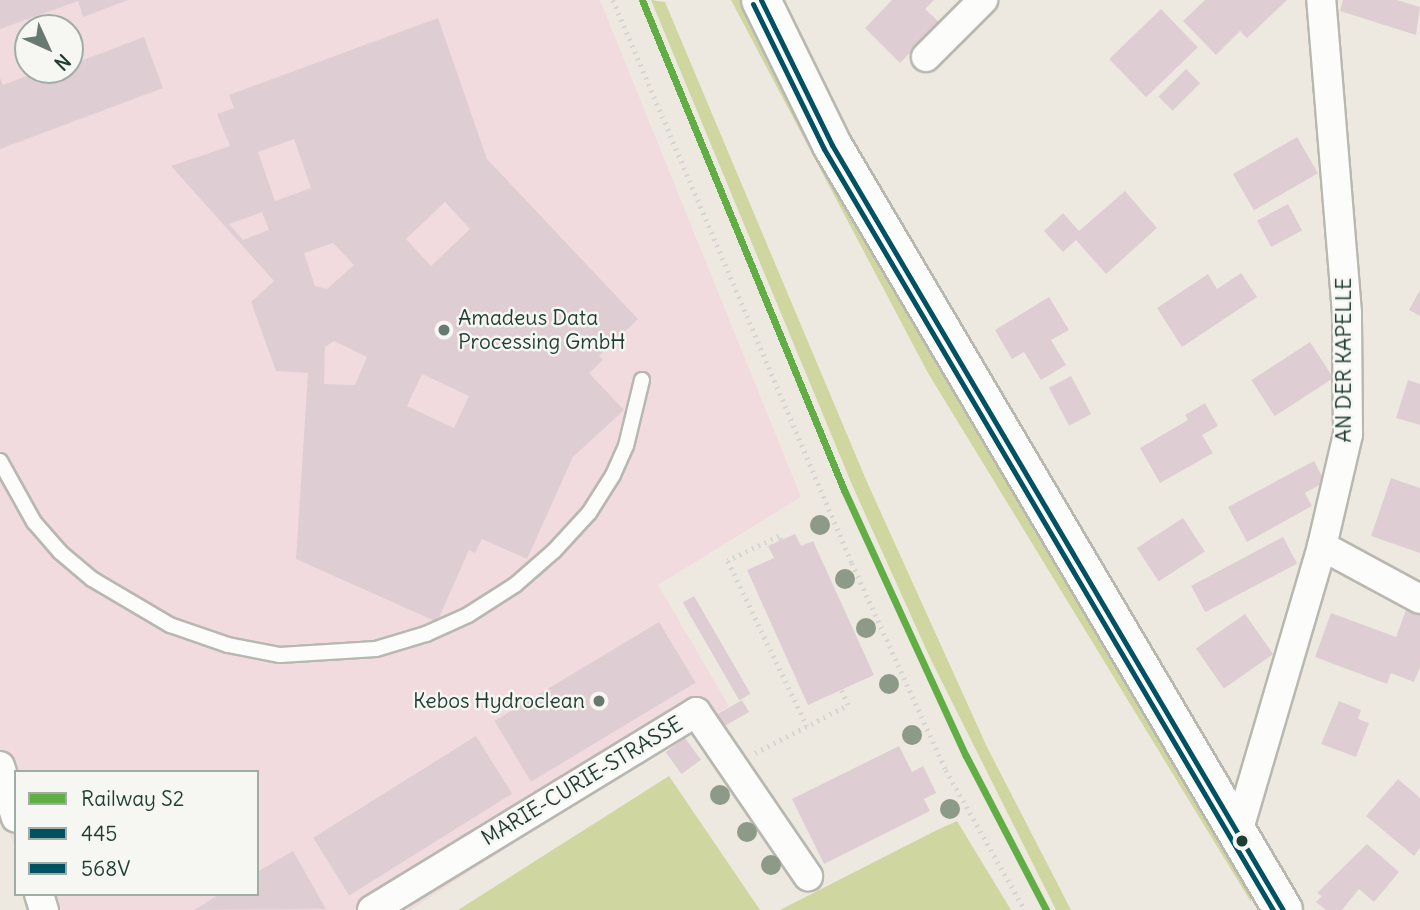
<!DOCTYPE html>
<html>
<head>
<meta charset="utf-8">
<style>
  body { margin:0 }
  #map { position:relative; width:1420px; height:910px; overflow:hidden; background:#eee9e0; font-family:Delius,sans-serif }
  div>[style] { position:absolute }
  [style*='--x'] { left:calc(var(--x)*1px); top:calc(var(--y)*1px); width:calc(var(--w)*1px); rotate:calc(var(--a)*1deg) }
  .built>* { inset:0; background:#f1dbdf }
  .green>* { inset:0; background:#cfd6a0 }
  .building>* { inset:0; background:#deced3; transform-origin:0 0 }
  .path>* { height:4.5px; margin-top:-2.25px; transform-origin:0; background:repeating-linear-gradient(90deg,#d5d5d3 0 2px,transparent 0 7px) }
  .roads { filter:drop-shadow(2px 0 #b8b8b1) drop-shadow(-2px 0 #b8b8b1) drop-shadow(0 2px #b8b8b1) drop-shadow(0 -2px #b8b8b1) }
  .service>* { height:14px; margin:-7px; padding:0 7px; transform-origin:7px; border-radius:7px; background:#fcfcfa }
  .minor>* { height:28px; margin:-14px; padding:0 14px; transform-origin:14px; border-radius:14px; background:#fcfcfa }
  .secondary>* { height:38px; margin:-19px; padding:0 19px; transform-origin:19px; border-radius:19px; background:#fcfcfa }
  .bus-1>* { height:5px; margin:-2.5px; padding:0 2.5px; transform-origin:2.5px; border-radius:2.5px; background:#005262 }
  .bus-2>* { height:5px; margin:-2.5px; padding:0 2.5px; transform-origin:2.5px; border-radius:2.5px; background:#005262 }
  .rail-1>* { height:7px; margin:-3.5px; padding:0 3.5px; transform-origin:3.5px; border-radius:3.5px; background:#60ae44 }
  .trees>* { width:20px; height:20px; margin:-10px; border-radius:50%; background:#8d9a87 }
  .dots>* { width:19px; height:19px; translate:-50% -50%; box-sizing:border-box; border:4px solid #f6f6f2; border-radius:50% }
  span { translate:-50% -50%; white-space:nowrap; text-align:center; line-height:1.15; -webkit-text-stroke:5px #f6f6f2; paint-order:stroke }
  .poi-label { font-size:21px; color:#1f3d34 }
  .left { translate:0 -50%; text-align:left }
  .right { translate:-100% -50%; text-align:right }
  .street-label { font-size:21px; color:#1f3d34 }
  .legend { position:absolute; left:14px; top:770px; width:245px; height:126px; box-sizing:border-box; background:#f6f6f2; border:2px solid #a0aca6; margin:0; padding:9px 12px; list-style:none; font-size:21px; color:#1f3d34 }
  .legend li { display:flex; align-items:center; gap:14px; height:35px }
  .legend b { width:35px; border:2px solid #a0aca6 }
  .north { position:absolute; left:14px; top:14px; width:70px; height:70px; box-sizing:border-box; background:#f6f6f2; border:2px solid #a0aca6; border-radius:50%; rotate:135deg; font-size:19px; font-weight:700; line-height:28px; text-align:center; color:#1f3d34 }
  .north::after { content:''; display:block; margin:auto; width:24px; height:32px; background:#677970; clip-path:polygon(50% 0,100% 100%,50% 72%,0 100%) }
</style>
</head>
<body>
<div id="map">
  <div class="built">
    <i style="clip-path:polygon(evenodd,0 0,600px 0,801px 497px,658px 585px,729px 706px,410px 910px,42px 910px,35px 894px,257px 894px,257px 772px,16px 772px,16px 848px,0 812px,0 0,28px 28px,70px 28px,70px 70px,28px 70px,28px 28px)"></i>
  </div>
  <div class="green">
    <i style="clip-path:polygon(651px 0,665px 2px,867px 482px,987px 747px,1071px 910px,1056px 910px,931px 660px,853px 487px)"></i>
    <i style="clip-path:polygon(731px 0,744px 0,971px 419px,1253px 888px,1251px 902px,928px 373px)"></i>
    <i style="clip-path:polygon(669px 776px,760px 910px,458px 910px)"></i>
    <i style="clip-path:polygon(957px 821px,1011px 910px,780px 910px,937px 830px)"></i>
  </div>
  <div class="building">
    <i style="clip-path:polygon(0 0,128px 0,83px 17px,78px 1px,0 29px)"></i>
    <i style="clip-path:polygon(892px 0,934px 0,925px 9px,939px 22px,900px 63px,865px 28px)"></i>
    <i style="clip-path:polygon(1205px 0,1287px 0,1247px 38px,1240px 31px,1216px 55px,1183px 21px)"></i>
    <i style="clip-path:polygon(1343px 0,1397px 0,1420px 7px,1416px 35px,1340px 11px)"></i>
    <i style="left:1161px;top:9px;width:53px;height:72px;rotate:46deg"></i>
    <i style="clip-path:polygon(evenodd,438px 18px,487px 159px,638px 319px,599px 356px,603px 360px,589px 373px,624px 410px,573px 457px,527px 559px,482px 539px,475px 553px,469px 550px,437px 622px,296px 559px,308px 373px,276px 371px,251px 302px,274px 281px,171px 166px,230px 146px,217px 114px,234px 108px,229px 95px,438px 18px,294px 139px,311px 188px,275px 201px,258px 152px,294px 139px,438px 18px,445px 202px,470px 229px,431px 266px,406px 239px,445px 202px,438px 18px,262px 212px,269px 230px,243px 240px,229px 224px,262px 212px,438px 18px,333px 243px,354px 265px,327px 289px,315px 286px,304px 253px,333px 243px,438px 18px,334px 341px,367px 357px,355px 385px,324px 384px,325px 347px,334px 341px,438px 18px,422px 374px,469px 396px,454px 428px,407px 406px,422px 374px)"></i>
    <i style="clip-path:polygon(144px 37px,163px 88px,0 149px,0 78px,3px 85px,43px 70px,70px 70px,70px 65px)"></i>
    <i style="left:1186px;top:69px;width:20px;height:39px;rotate:45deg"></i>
    <i style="left:1297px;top:137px;width:42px;height:74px;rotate:60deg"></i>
    <i style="clip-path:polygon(1125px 191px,1157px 228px,1106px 274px,1076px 240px,1063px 252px,1044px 231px,1063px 213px,1079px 231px)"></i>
    <i style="left:1288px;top:204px;width:30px;height:35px;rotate:62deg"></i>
    <i style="clip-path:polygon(1241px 273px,1257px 297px,1182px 347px,1157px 308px,1208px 274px,1217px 289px)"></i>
    <i style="clip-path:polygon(1420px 290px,1420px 316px,1409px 310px)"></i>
    <i style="clip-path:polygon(1049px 297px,1069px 330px,1051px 340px,1066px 365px,1041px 380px,1024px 352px,1012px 359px,995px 330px)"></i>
    <i style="left:1310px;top:342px;width:43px;height:70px;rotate:57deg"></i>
    <i style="left:1071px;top:376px;width:43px;height:25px;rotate:62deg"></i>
    <i style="clip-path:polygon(1408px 380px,1420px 384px,1420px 425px,1396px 418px)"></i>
    <i style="clip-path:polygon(1205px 403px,1218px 426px,1202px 435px,1213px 453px,1160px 483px,1140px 448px,1188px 420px,1185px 415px)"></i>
    <i style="clip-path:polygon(1314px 461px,1325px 482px,1305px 493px,1312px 506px,1247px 542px,1228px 507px)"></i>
    <i style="clip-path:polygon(1391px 478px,1420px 488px,1420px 553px,1371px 536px)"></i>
    <i style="left:1183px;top:518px;width:40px;height:55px;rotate:57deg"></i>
    <i style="clip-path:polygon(795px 534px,801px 546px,813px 541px,874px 675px,808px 705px,747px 570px,774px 558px,768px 546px)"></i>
    <i style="left:1283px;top:537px;width:30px;height:104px;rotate:62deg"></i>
    <i style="left:694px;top:596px;width:113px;height:13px;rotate:60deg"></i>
    <i style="clip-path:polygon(1406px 610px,1420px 615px,1420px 667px,1414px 682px,1391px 673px,1387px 684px,1315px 657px,1331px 613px,1396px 637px)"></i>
    <i style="left:1245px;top:614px;width:49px;height:60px;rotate:55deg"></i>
    <i style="left:659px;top:622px;width:71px;height:192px;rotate:59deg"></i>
    <i style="left:742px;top:700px;width:14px;height:32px;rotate:60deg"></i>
    <i style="clip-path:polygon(1339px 701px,1361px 710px,1358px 719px,1369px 723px,1356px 757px,1321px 744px)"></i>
    <i style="left:476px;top:736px;width:68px;height:192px;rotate:58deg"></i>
    <i style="left:685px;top:738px;width:27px;height:24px;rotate:54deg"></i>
    <i style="clip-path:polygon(899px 746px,912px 772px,923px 766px,930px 780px,936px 793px,924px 799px,930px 811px,824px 864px,792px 799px)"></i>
    <i style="clip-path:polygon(1398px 779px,1420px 798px,1420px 848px,1414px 856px,1366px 816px)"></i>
    <i style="clip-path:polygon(1367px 844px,1399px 872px,1374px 902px,1359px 889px,1342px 910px,1326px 910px,1316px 902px,1322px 896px,1317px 893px)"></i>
    <i style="clip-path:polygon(293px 851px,326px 909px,194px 910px,220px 894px,257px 894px,257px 872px)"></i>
  </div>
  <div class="path">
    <i style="--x:613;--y:0;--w:612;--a:67"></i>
    <i style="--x:852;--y:563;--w:227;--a:65.6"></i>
    <i style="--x:946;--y:770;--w:161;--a:60.6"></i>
    <i style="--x:781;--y:540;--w:4;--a:-117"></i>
    <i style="--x:779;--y:536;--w:57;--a:153.9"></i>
    <i style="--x:728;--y:561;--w:183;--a:64.4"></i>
    <i style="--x:755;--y:753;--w:105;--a:-27.3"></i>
    <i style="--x:848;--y:705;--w:17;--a:-115"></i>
  </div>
  <div class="roads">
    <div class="service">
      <i style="--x:0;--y:461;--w:70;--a:60.9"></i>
      <i style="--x:34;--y:522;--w:40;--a:49"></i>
      <i style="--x:60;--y:552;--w:42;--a:40.2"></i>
      <i style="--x:92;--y:579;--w:91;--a:30.5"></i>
      <i style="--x:170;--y:625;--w:61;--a:19"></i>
      <i style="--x:228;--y:645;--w:53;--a:10.9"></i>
      <i style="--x:280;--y:655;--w:96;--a:-3.6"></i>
      <i style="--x:376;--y:649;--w:52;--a:-16.7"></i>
      <i style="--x:426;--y:634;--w:46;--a:-24.3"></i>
      <i style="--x:468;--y:615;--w:56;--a:-32.6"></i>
      <i style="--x:515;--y:585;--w:52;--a:-41.1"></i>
      <i style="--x:554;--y:551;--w:52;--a:-47.4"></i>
      <i style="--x:589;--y:513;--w:45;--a:-57.7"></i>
      <i style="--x:613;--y:475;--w:32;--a:-66"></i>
      <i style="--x:626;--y:446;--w:68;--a:-76.4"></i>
    </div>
    <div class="minor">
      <i style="--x:926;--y:57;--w:81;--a:-45"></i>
      <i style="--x:1322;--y:546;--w:111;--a:28.4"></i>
      <i style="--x:0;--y:766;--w:54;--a:72.9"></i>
      <i style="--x:1238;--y:832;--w:298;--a:-73.6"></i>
      <i style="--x:1322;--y:546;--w:115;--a:-76.9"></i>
      <i style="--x:1348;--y:434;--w:121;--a:-90.5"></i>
      <i style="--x:1347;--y:313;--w:314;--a:-94.7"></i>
      <i style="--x:39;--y:894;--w:17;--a:73"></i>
      <i style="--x:372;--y:910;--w:380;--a:-31.4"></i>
      <i style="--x:696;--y:712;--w:199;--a:55.7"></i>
    </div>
    <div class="secondary">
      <i style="--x:761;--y:0;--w:161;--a:63.9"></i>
      <i style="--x:832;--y:145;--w:888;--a:59.48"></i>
    </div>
  </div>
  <div class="bus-1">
    <i style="--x:761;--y:0;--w:161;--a:63.9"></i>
    <i style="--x:832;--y:145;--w:888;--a:59.48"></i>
  </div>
  <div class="bus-2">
    <i style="--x:753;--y:4;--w:161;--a:63.9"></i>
    <i style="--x:824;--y:149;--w:884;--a:59.46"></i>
  </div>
  <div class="rail-1">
    <i style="--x:642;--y:0;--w:530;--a:67.6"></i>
    <i style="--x:844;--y:490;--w:293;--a:65.4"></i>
    <i style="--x:966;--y:756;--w:174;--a:62.5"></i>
  </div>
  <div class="trees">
    <i style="left:820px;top:525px"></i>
    <i style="left:845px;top:579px"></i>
    <i style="left:866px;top:628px"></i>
    <i style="left:889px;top:684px"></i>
    <i style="left:912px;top:735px"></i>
    <i style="left:720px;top:795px"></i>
    <i style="left:950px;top:809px"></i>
    <i style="left:747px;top:832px"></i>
    <i style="left:771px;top:865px"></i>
  </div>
  <div class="dots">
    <i style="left:444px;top:330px;background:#677970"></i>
    <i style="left:599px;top:701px;background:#677970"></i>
    <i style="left:1242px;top:841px;background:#1f3d34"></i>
  </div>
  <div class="poi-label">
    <span class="left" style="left:458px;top:330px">Amadeus Data<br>Processing GmbH</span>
    <span class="right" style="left:585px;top:701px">Kebos Hydroclean</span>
  </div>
  <div class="street-label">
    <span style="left:1344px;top:360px;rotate:-90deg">AN DER KAPELLE</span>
    <span style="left:582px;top:781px;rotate:-31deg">MARIE-CURIE-STRASSE</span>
  </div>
  <ul class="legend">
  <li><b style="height:9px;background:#60ae44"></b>Railway S2</li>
  <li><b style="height:9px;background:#005262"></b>445</li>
  <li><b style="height:9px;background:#005262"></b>568V</li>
  </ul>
  <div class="north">N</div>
</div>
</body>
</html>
